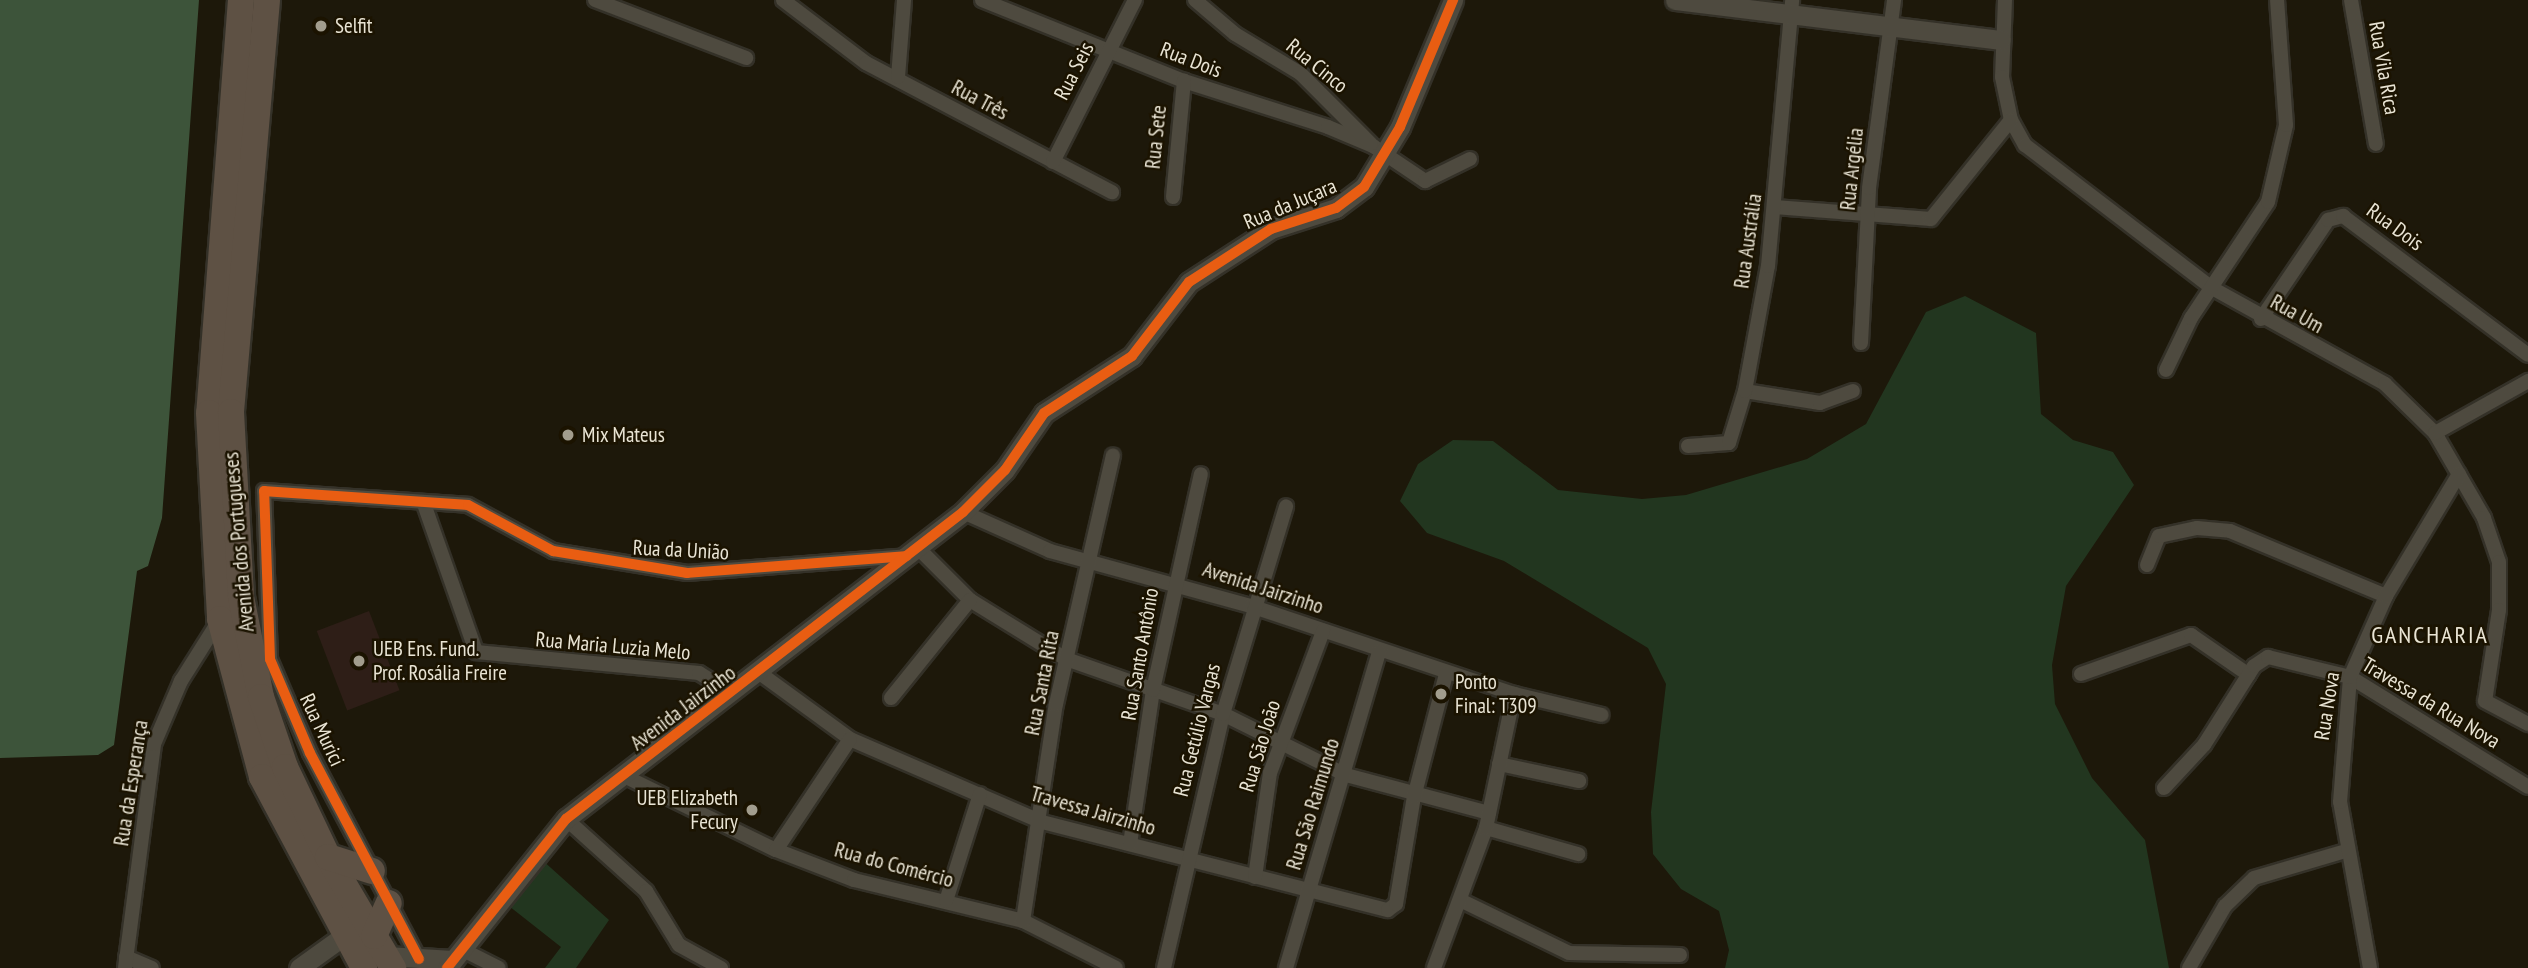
<!DOCTYPE html>
<html>
<head>
<meta charset="utf-8">
<style>
  body { margin:0 }
  #map { position:relative; width:2528px; height:968px; overflow:hidden; background:#1d180a; font-family:"PT Sans Narrow",sans-serif }
  div>[style] { position:absolute }
  [style*='--x'] { left:calc(var(--x)*1px); top:calc(var(--y)*1px); width:calc(var(--w)*1px); rotate:calc(var(--a)*1deg) }
  .education>* { inset:0; background:#2e1e17; transform-origin:0 0 }
  .green>* { inset:0; background:#22361f }
  .forest>* { inset:0; background:#3d543a }
  .roads { filter:drop-shadow(2px 0 #343128) drop-shadow(-2px 0 #343128) drop-shadow(0 2px #343128) drop-shadow(0 -2px #343128) }
  .street>* { height:14px; margin:-7px; padding:0 7px; transform-origin:7px; border-radius:7px; background:#4e4a3f }
  .secondary>* { height:19px; margin:-9.5px; padding:0 9.5px; transform-origin:9.5px; border-radius:9.5px; background:#4e4a3f }
  .highway>* { height:26px; margin:-13px; padding:0 13px; transform-origin:13px; border-radius:13px; background:#5e5144 }
  .cycleway>* { height:10px; margin:-5px; padding:0 5px; transform-origin:5px; border-radius:5px; background:#e95d12 }
  .dots>* { width:19px; height:19px; translate:-50% -50%; box-sizing:border-box; border:4px solid #1b1300; border-radius:50% }
  span { translate:-50% -50%; white-space:nowrap; text-align:center; line-height:1.15; -webkit-text-stroke:5px #1b1300; paint-order:stroke }
  .poi-label { font-size:21px; color:#e9e4d4 }
  .left { translate:0 -50%; text-align:left }
  .right { translate:-100% -50%; text-align:right }
  .street-label { font-size:21px; color:#e9e4d4 }
  .quarter-label { font-size:24px; color:#e9e4d4; letter-spacing:2px }
</style>
</head>
<body>
<div id="map">
  <div class="education">
    <i style="left:369px;top:611px;width:85px;height:56px;rotate:69deg"></i>
  </div>
  <div class="green">
    <i style="clip-path:polygon(1965px 296px,2036px 333px,2041px 414px,2073px 440px,2113px 452px,2134px 485px,2066px 586px,2052px 665px,2055px 704px,2092px 778px,2145px 840px,2169px 968px,1725px 968px,1729px 950px,1719px 911px,1681px 889px,1653px 854px,1651px 812px,1666px 684px,1648px 648px,1504px 561px,1427px 533px,1400px 501px,1418px 464px,1453px 440px,1493px 441px,1558px 490px,1642px 499px,1686px 495px,1807px 459px,1866px 424px,1926px 312px)"></i>
    <i style="clip-path:polygon(541px 859px,609px 920px,576px 968px,545px 968px,561px 947px,505px 903px)"></i>
  </div>
  <div class="forest">
    <i style="clip-path:polygon(0 0,199px 0,162px 518px,148px 566px,137px 571px,114px 745px,98px 755px,0 758px)"></i>
  </div>
  <div class="roads">
    <div class="street">
      <i style="--x:595;--y:0;--w:162;--a:21"></i>
      <i style="--x:783;--y:0;--w:104;--a:37.2"></i>
      <i style="--x:866;--y:63;--w:278;--a:27.7"></i>
      <i style="--x:982;--y:0;--w:218;--a:21.9"></i>
      <i style="--x:1184;--y:81;--w:151;--a:17.7"></i>
      <i style="--x:1328;--y:127;--w:49;--a:22.9"></i>
      <i style="--x:1373;--y:146;--w:63;--a:33.9"></i>
      <i style="--x:1425;--y:181;--w:50;--a:-26.1"></i>
      <i style="--x:1195;--y:0;--w:52;--a:40.4"></i>
      <i style="--x:1235;--y:34;--w:76;--a:31"></i>
      <i style="--x:1300;--y:73;--w:100;--a:45"></i>
      <i style="--x:2005;--y:0;--w:77;--a:92.2"></i>
      <i style="--x:2002;--y:77;--w:44;--a:78.2"></i>
      <i style="--x:2011;--y:120;--w:29;--a:61"></i>
      <i style="--x:2025;--y:145;--w:235;--a:37.4"></i>
      <i style="--x:2212;--y:288;--w:198;--a:29"></i>
      <i style="--x:2385;--y:384;--w:70;--a:44.4"></i>
      <i style="--x:2435;--y:433;--w:98;--a:60"></i>
      <i style="--x:2484;--y:518;--w:46;--a:71.2"></i>
      <i style="--x:2499;--y:562;--w:48;--a:90"></i>
      <i style="--x:2499;--y:610;--w:92;--a:98.7"></i>
      <i style="--x:2485;--y:701;--w:49;--a:28.1"></i>
      <i style="--x:2351;--y:0;--w:146;--a:80.2"></i>
      <i style="--x:898;--y:77;--w:77;--a:-85.5"></i>
      <i style="--x:1053;--y:162;--w:182;--a:-63.2"></i>
      <i style="--x:1173;--y:197;--w:117;--a:-84.6"></i>
      <i style="--x:1775;--y:207;--w:156;--a:4.4"></i>
      <i style="--x:1931;--y:219;--w:127;--a:-51.1"></i>
      <i style="--x:2261;--y:319;--w:120;--a:-55.9"></i>
      <i style="--x:2328;--y:220;--w:16;--a:-15"></i>
      <i style="--x:2343;--y:216;--w:231;--a:36.9"></i>
      <i style="--x:1861;--y:343;--w:155;--a:-87"></i>
      <i style="--x:1869;--y:188;--w:190;--a:-82.4"></i>
      <i style="--x:2166;--y:370;--w:58;--a:-64.3"></i>
      <i style="--x:2191;--y:318;--w:139;--a:-56.4"></i>
      <i style="--x:2268;--y:202;--w:79;--a:-76.8"></i>
      <i style="--x:2286;--y:125;--w:125;--a:-94.1"></i>
      <i style="--x:1745;--y:391;--w:76;--a:9.1"></i>
      <i style="--x:1820;--y:403;--w:35;--a:-20"></i>
      <i style="--x:2435;--y:433;--w:107;--a:-29.2"></i>
      <i style="--x:1688;--y:446;--w:41;--a:-4.2"></i>
      <i style="--x:1729;--y:443;--w:54;--a:-72.9"></i>
      <i style="--x:1745;--y:391;--w:127;--a:-79.6"></i>
      <i style="--x:1768;--y:266;--w:267;--a:-84.8"></i>
      <i style="--x:424;--y:504;--w:157;--a:70.6"></i>
      <i style="--x:476;--y:652;--w:224;--a:5.4"></i>
      <i style="--x:699;--y:673;--w:39;--a:32"></i>
      <i style="--x:963;--y:512;--w:95;--a:24.1"></i>
      <i style="--x:1050;--y:551;--w:208;--a:15.3"></i>
      <i style="--x:1251;--y:606;--w:277;--a:18.5"></i>
      <i style="--x:1514;--y:694;--w:90;--a:13.4"></i>
      <i style="--x:917;--y:547;--w:75;--a:45"></i>
      <i style="--x:970;--y:600;--w:113;--a:31.6"></i>
      <i style="--x:1066;--y:659;--w:166;--a:19.3"></i>
      <i style="--x:1223;--y:714;--w:137;--a:26.4"></i>
      <i style="--x:1346;--y:775;--w:148;--a:14.9"></i>
      <i style="--x:2147;--y:565;--w:31;--a:-68"></i>
      <i style="--x:2159;--y:536;--w:39;--a:-12"></i>
      <i style="--x:2197;--y:528;--w:33;--a:5"></i>
      <i style="--x:2230;--y:531;--w:169;--a:22.6"></i>
      <i style="--x:761;--y:674;--w:110;--a:36.1"></i>
      <i style="--x:850;--y:739;--w:209;--a:23.4"></i>
      <i style="--x:1042;--y:822;--w:357;--a:14.3"></i>
      <i style="--x:1388;--y:910;--w:10;--a:-37"></i>
      <i style="--x:1396;--y:904;--w:109;--a:-80.5"></i>
      <i style="--x:1414;--y:797;--w:127;--a:-75.4"></i>
      <i style="--x:2081;--y:674;--w:117;--a:-19.5"></i>
      <i style="--x:2191;--y:635;--w:70;--a:34.6"></i>
      <i style="--x:891;--y:698;--w:126;--a:-51.1"></i>
      <i style="--x:1499;--y:764;--w:82;--a:12"></i>
      <i style="--x:624;--y:776;--w:169;--a:26"></i>
      <i style="--x:776;--y:850;--w:84;--a:21"></i>
      <i style="--x:854;--y:880;--w:174;--a:13.6"></i>
      <i style="--x:1023;--y:921;--w:104;--a:26.8"></i>
      <i style="--x:2164;--y:788;--w:59;--a:-47.1"></i>
      <i style="--x:2204;--y:745;--w:93;--a:-57.7"></i>
      <i style="--x:2254;--y:666;--w:17;--a:-33"></i>
      <i style="--x:2268;--y:657;--w:84;--a:13.7"></i>
      <i style="--x:2350;--y:677;--w:209;--a:31.7"></i>
      <i style="--x:566;--y:819;--w:108;--a:42"></i>
      <i style="--x:646;--y:891;--w:63;--a:58.6"></i>
      <i style="--x:679;--y:945;--w:48;--a:28.7"></i>
      <i style="--x:1486;--y:828;--w:96;--a:15.8"></i>
      <i style="--x:1130;--y:844;--w:156;--a:-81.5"></i>
      <i style="--x:1153;--y:690;--w:221;--a:-77.5"></i>
      <i style="--x:776;--y:850;--w:133;--a:-56.3"></i>
      <i style="--x:1255;--y:877;--w:105;--a:-81.8"></i>
      <i style="--x:1270;--y:773;--w:152;--a:-69.5"></i>
      <i style="--x:1460;--y:900;--w:121;--a:25.9"></i>
      <i style="--x:1569;--y:953;--w:111;--a:1"></i>
      <i style="--x:946;--y:901;--w:112;--a:-72.4"></i>
      <i style="--x:1023;--y:921;--w:219;--a:-81.4"></i>
      <i style="--x:1056;--y:704;--w:255;--a:-77.1"></i>
      <i style="--x:461;--y:949;--w:42;--a:26.6"></i>
      <i style="--x:126;--y:957;--w:28;--a:23"></i>
      <i style="--x:419;--y:959;--w:233;--a:-117.9"></i>
      <i style="--x:310;--y:753;--w:102;--a:-113.1"></i>
      <i style="--x:270;--y:659;--w:168;--a:-92"></i>
      <i style="--x:264;--y:491;--w:204;--a:3.9"></i>
      <i style="--x:468;--y:505;--w:97;--a:28.4"></i>
      <i style="--x:553;--y:551;--w:136;--a:9.3"></i>
      <i style="--x:687;--y:573;--w:220;--a:-4.4"></i>
      <i style="--x:125;--y:968;--w:226;--a:-82.6"></i>
      <i style="--x:154;--y:744;--w:69;--a:-66.8"></i>
      <i style="--x:181;--y:681;--w:73;--a:-57.8"></i>
      <i style="--x:1164;--y:968;--w:261;--a:-76.9"></i>
      <i style="--x:1223;--y:714;--w:217;--a:-73.1"></i>
      <i style="--x:1286;--y:968;--w:330;--a:-73.6"></i>
      <i style="--x:1434;--y:968;--w:149;--a:-69.6"></i>
      <i style="--x:1486;--y:828;--w:137;--a:-78.2"></i>
      <i style="--x:2189;--y:968;--w:72;--a:-59.9"></i>
      <i style="--x:2225;--y:906;--w:40;--a:-44"></i>
      <i style="--x:2254;--y:878;--w:96;--a:-16.4"></i>
      <i style="--x:2370;--y:968;--w:169;--a:-100.2"></i>
      <i style="--x:2340;--y:802;--w:125;--a:-85.4"></i>
      <i style="--x:2350;--y:677;--w:89;--a:-66"></i>
      <i style="--x:2386;--y:596;--w:142;--a:-59.1"></i>
    </div>
    <div class="secondary">
      <i style="--x:1675;--y:0;--w:328;--a:7"></i>
      <i style="--x:386;--y:956;--w:67;--a:3.4"></i>
      <i style="--x:299;--y:968;--w:57;--a:-35.7"></i>
      <i style="--x:447;--y:968;--w:191;--a:-51.4"></i>
      <i style="--x:566;--y:819;--w:502;--a:-37.71"></i>
      <i style="--x:963;--y:512;--w:59;--a:-45"></i>
      <i style="--x:1005;--y:470;--w:69;--a:-55.6"></i>
      <i style="--x:1044;--y:413;--w:105;--a:-32.9"></i>
      <i style="--x:1132;--y:356;--w:93;--a:-52.4"></i>
      <i style="--x:1189;--y:282;--w:98;--a:-32.9"></i>
      <i style="--x:1271;--y:229;--w:68;--a:-17.9"></i>
      <i style="--x:1336;--y:208;--w:35;--a:-37"></i>
      <i style="--x:1364;--y:187;--w:70;--a:-59"></i>
      <i style="--x:1400;--y:127;--w:138;--a:-67.3"></i>
    </div>
    <div class="highway">
      <i style="--x:241;--y:0;--w:414;--a:94.4"></i>
      <i style="--x:209;--y:413;--w:206;--a:86.9"></i>
      <i style="--x:220;--y:619;--w:163;--a:75.1"></i>
      <i style="--x:262;--y:777;--w:217;--a:61.9"></i>
      <i style="--x:267;--y:0;--w:414;--a:95"></i>
      <i style="--x:231;--y:412;--w:185;--a:86.9"></i>
      <i style="--x:241;--y:597;--w:102;--a:78.7"></i>
      <i style="--x:261;--y:697;--w:74;--a:71.1"></i>
      <i style="--x:285;--y:767;--w:100;--a:64.5"></i>
      <i style="--x:328;--y:857;--w:129;--a:59.6"></i>
      <i style="--x:328;--y:857;--w:46;--a:17.7"></i>
      <i style="--x:374;--y:936;--w:36;--a:-66"></i>
    </div>
  </div>
  <div class="cycleway">
    <i style="--x:419;--y:959;--w:233;--a:-117.9"></i>
    <i style="--x:310;--y:753;--w:102;--a:-113.1"></i>
    <i style="--x:270;--y:659;--w:168;--a:-92"></i>
    <i style="--x:264;--y:491;--w:204;--a:3.9"></i>
    <i style="--x:468;--y:505;--w:97;--a:28.4"></i>
    <i style="--x:553;--y:551;--w:136;--a:9.3"></i>
    <i style="--x:687;--y:573;--w:220;--a:-4.4"></i>
    <i style="--x:447;--y:968;--w:191;--a:-51.4"></i>
    <i style="--x:566;--y:819;--w:502;--a:-37.71"></i>
    <i style="--x:963;--y:512;--w:59;--a:-45"></i>
    <i style="--x:1005;--y:470;--w:69;--a:-55.6"></i>
    <i style="--x:1044;--y:413;--w:105;--a:-32.9"></i>
    <i style="--x:1132;--y:356;--w:93;--a:-52.4"></i>
    <i style="--x:1189;--y:282;--w:98;--a:-32.9"></i>
    <i style="--x:1271;--y:229;--w:68;--a:-17.9"></i>
    <i style="--x:1336;--y:208;--w:35;--a:-37"></i>
    <i style="--x:1364;--y:187;--w:70;--a:-59"></i>
    <i style="--x:1400;--y:127;--w:138;--a:-67.3"></i>
  </div>
  <div class="dots">
    <i style="left:321px;top:26px;background:#a29d8d"></i>
    <i style="left:568px;top:435px;background:#a29d8d"></i>
    <i style="left:359px;top:661px;background:#a29d8d"></i>
    <i style="left:1441px;top:694px;background:#a29d8d"></i>
    <i style="left:752px;top:810px;background:#a29d8d"></i>
  </div>
  <div class="poi-label">
    <span class="left" style="left:335px;top:26px">Selfit</span>
    <span class="left" style="left:582px;top:435px">Mix Mateus</span>
    <span class="left" style="left:373px;top:661px">UEB Ens. Fund.<br>Prof. Rosália Freire</span>
    <span class="left" style="left:1455px;top:694px">Ponto<br>Final: T309</span>
    <span class="right" style="left:738px;top:810px">UEB Elizabeth<br>Fecury</span>
  </div>
  <div class="street-label">
    <span style="left:1191px;top:60px;rotate:21deg">Rua Dois</span>
    <span style="left:1317px;top:66px;rotate:39deg">Rua Cinco</span>
    <span style="left:2384px;top:68px;rotate:80deg">Rua Vila Rica</span>
    <span style="left:1074px;top:71px;rotate:-63deg">Rua Seis</span>
    <span style="left:980px;top:100px;rotate:28deg">Rua Três</span>
    <span style="left:1156px;top:137px;rotate:-84deg">Rua Sete</span>
    <span style="left:1852px;top:169px;rotate:-84deg">Rua Argélia</span>
    <span style="left:1290px;top:204px;rotate:-23deg">Rua da Juçara</span>
    <span style="left:2395px;top:227px;rotate:36deg">Rua Dois</span>
    <span style="left:1748px;top:241px;rotate:-82deg">Rua Austrália</span>
    <span style="left:2297px;top:314px;rotate:29deg">Rua Um</span>
    <span style="left:239px;top:542px;rotate:-95deg">Avenida dos Portugueses</span>
    <span style="left:681px;top:550px;rotate:3deg">Rua da União</span>
    <span style="left:1263px;top:588px;rotate:18deg">Avenida Jairzinho</span>
    <span style="left:613px;top:646px;rotate:5deg">Rua Maria Luzia Melo</span>
    <span style="left:1140px;top:654px;rotate:-80deg">Rua Santo Antônio</span>
    <span style="left:1042px;top:683px;rotate:-79deg">Rua Santa Rita</span>
    <span style="left:2431px;top:703px;rotate:31deg">Travessa da Rua Nova</span>
    <span style="left:2327px;top:706px;rotate:-81deg">Rua Nova</span>
    <span style="left:683px;top:708px;rotate:-37deg">Avenida Jairzinho</span>
    <span style="left:322px;top:730px;rotate:65deg">Rua Murici</span>
    <span style="left:1197px;top:730px;rotate:-76deg">Rua Getúlio Vargas</span>
    <span style="left:1260px;top:746px;rotate:-73deg">Rua São João</span>
    <span style="left:131px;top:783px;rotate:-81deg">Rua da Esperança</span>
    <span style="left:1313px;top:804px;rotate:-73deg">Rua São Raimundo</span>
    <span style="left:1093px;top:811px;rotate:16deg">Travessa Jairzinho</span>
    <span style="left:894px;top:865px;rotate:15deg">Rua do Comércio</span>
  </div>
  <div class="quarter-label">
    <span style="left:2430px;top:635px">GANCHARIA</span>
  </div>
</div>
</body>
</html>
